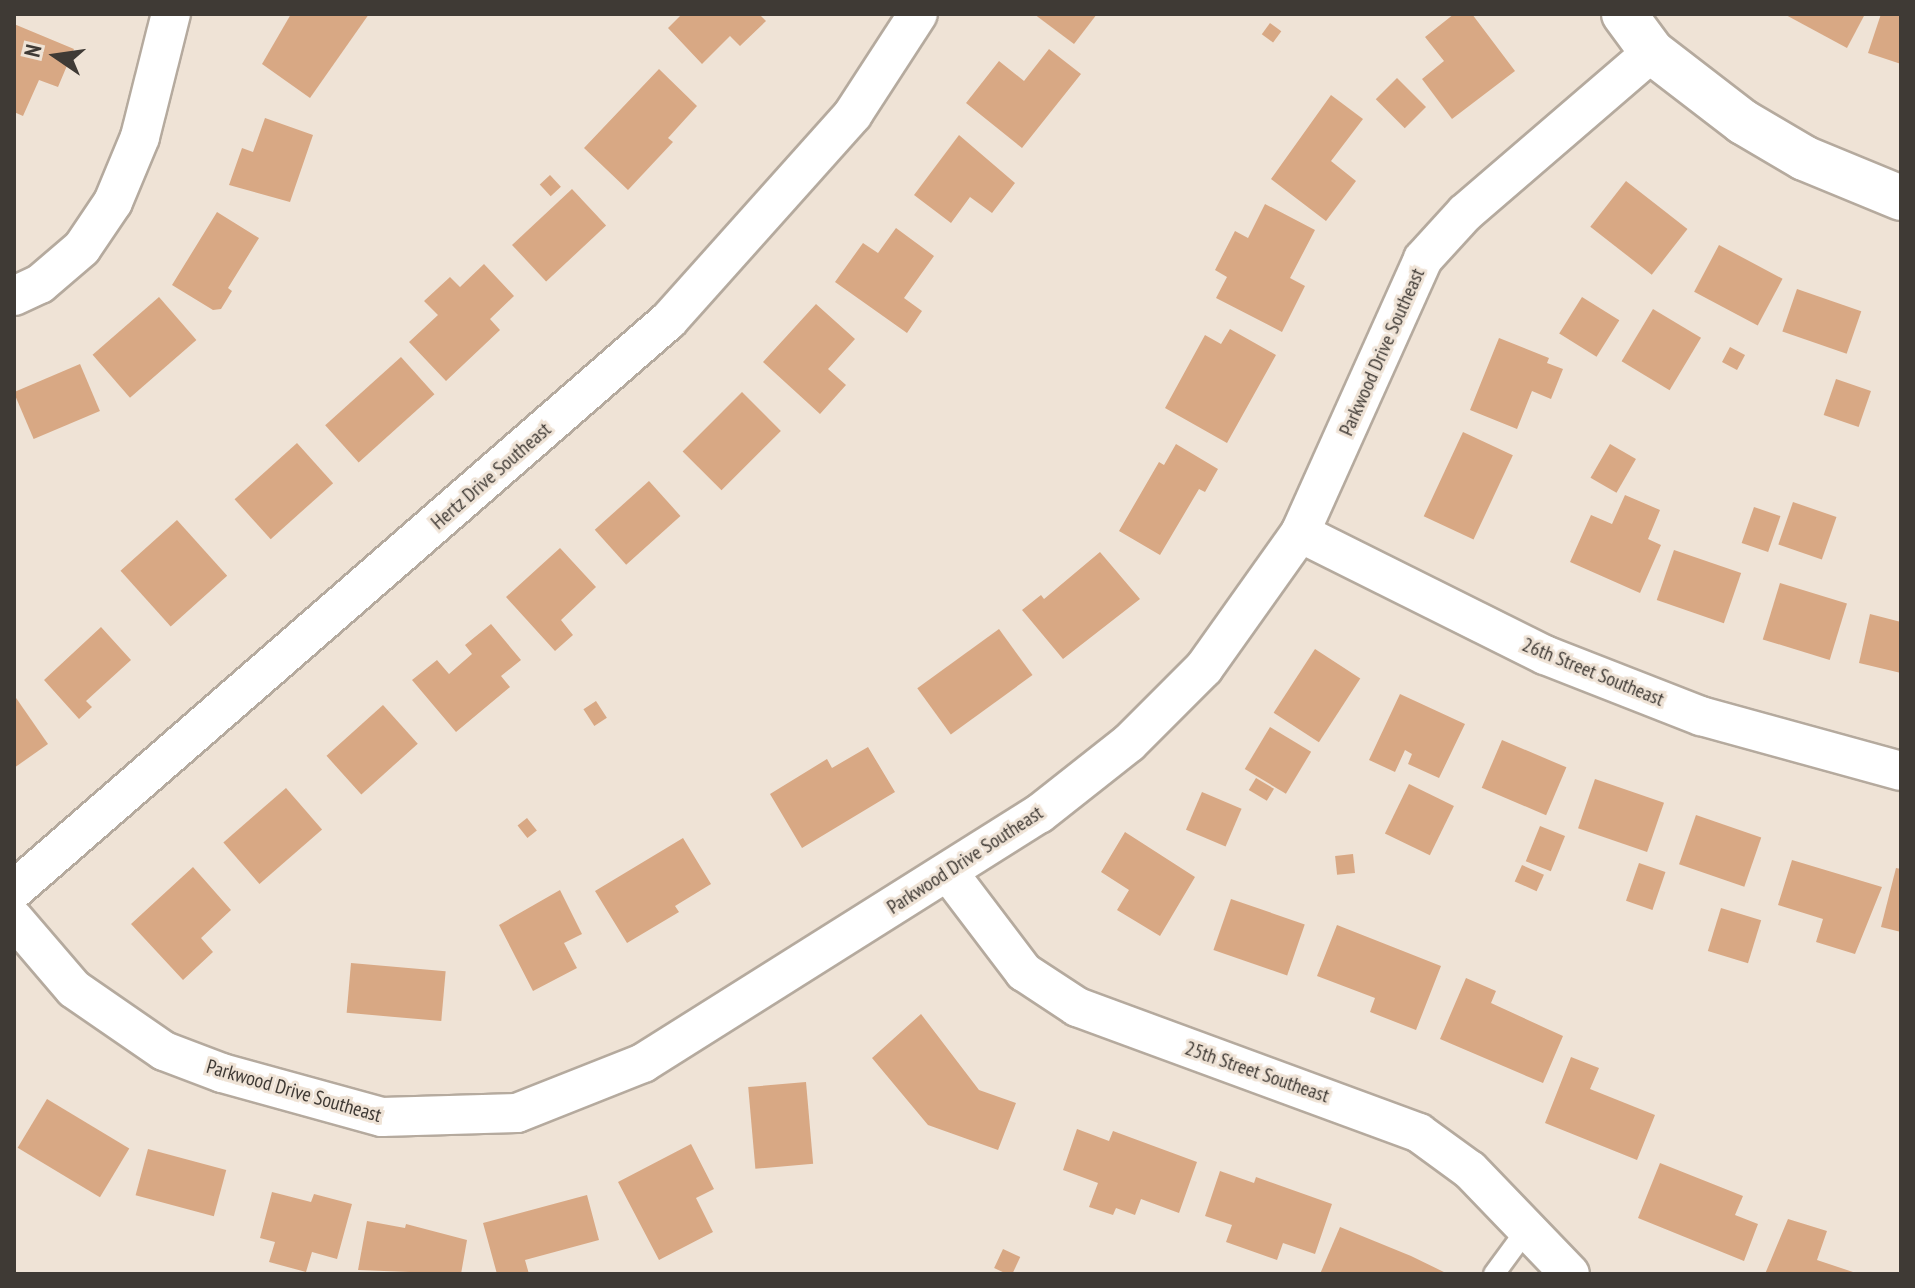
<!DOCTYPE html>
<html>
<head>
<meta charset="utf-8">
<style>
  body { margin:0 }
  #map { position:relative; width:1915px; height:1288px; overflow:hidden; background:#efe3d6; font-family:"PT Sans Narrow",sans-serif }
  div>[style] { position:absolute }
  [style*='--x'] { left:calc(var(--x)*1px); top:calc(var(--y)*1px); width:calc(var(--w)*1px); rotate:calc(var(--a)*1deg) }
  .building>* { inset:0; background:#d8a884; transform-origin:0 0 }
  .roads { filter:drop-shadow(2px 0 #b5aa9e) drop-shadow(-2px 0 #b5aa9e) drop-shadow(0 2px #b5aa9e) drop-shadow(0 -2px #b5aa9e) }
  .service>* { height:20px; margin:-10px; padding:0 10px; transform-origin:10px; border-radius:10px; background:#fff }
  .minor>* { height:38px; margin:-19px; padding:0 19px; transform-origin:19px; border-radius:19px; background:#fff }
  .tertiary>* { height:44px; margin:-22px; padding:0 22px; transform-origin:22px; border-radius:22px; background:#fff }
  span { translate:-50% -50%; white-space:nowrap; text-align:center; line-height:1.15; -webkit-text-stroke:6px #efe3d6; paint-order:stroke }
  .street-label { font-size:20px; color:#3f3a35 }
  .frame { position:absolute; inset:0; border:16px solid #3f3a35; pointer-events:none }
  .north { position:absolute; left:16px; top:16px; width:80px; height:80px; -webkit-text-stroke:6px #efe3d6; paint-order:stroke; rotate:283deg; font-size:22px; font-weight:700; line-height:32px; text-align:center; color:#3f3a35 }
  .north::after { content:''; display:block; margin:auto; width:28px; height:36px; background:#3f3a35; clip-path:polygon(50% 0,100% 100%,50% 72%,0 100%) }
</style>
</head>
<body>
<div id="map">
  <div class="building">
    <i style="clip-path:polygon(291px 14px,369px 14px,310px 98px,262px 64px)"></i>
    <i style="clip-path:polygon(682px 14px,759px 14px,766px 21px,740px 46px,730px 36px,702px 64px,668px 28px)"></i>
    <i style="clip-path:polygon(1034px 14px,1097px 14px,1074px 44px)"></i>
    <i style="clip-path:polygon(1454px 14px,1472px 14px,1515px 71px,1452px 119px,1422px 79px,1444px 61px,1425px 37px)"></i>
    <i style="clip-path:polygon(1784px 14px,1865px 14px,1847px 48px)"></i>
    <i style="clip-path:polygon(1881px 14px,1901px 14px,1901px 64px,1868px 53px)"></i>
    <i style="left:1270px;top:23px;width:14px;height:14px;rotate:36deg"></i>
    <i style="clip-path:polygon(14px 24px,74px 49px,58px 87px,39px 80px,23px 116px,14px 112px)"></i>
    <i style="clip-path:polygon(1049px 49px,1081px 74px,1022px 148px,966px 103px,999px 61px,1024px 81px)"></i>
    <i style="clip-path:polygon(659px 69px,697px 106px,668px 138px,673px 142px,628px 190px,584px 148px)"></i>
    <i style="left:1397px;top:78px;width:41px;height:30px;rotate:45deg"></i>
    <i style="clip-path:polygon(1331px 95px,1363px 119px,1331px 161px,1356px 181px,1326px 221px,1271px 179px)"></i>
    <i style="clip-path:polygon(265px 118px,313px 135px,290px 202px,229px 185px,242px 148px,253px 152px)"></i>
    <i style="clip-path:polygon(959px 135px,1015px 183px,992px 213px,970px 197px,951px 223px,914px 195px)"></i>
    <i style="left:550px;top:175px;width:16px;height:14px;rotate:47deg"></i>
    <i style="left:1626px;top:181px;width:78px;height:58px;rotate:38deg"></i>
    <i style="left:572px;top:189px;width:50px;height:82px;rotate:47deg"></i>
    <i style="clip-path:polygon(1265px 204px,1315px 230px,1290px 278px,1305px 286px,1282px 332px,1216px 298px,1227px 277px,1215px 270px,1235px 231px,1248px 238px)"></i>
    <i style="clip-path:polygon(217px 212px,259px 238px,228px 288px,232px 291px,221px 309px,213px 310px,172px 285px)"></i>
    <i style="clip-path:polygon(896px 228px,934px 256px,904px 298px,922px 311px,907px 333px,835px 282px,863px 243px,878px 253px)"></i>
    <i style="left:1719px;top:245px;width:72px;height:53px;rotate:28deg"></i>
    <i style="clip-path:polygon(484px 264px,514px 296px,490px 319px,500px 330px,446px 381px,409px 342px,438px 315px,424px 301px,450px 277px,460px 287px)"></i>
    <i style="left:1797px;top:289px;width:68px;height:45px;rotate:19deg"></i>
    <i style="left:159px;top:297px;width:57px;height:88px;rotate:49deg"></i>
    <i style="left:1582px;top:297px;width:44px;height:43px;rotate:32deg"></i>
    <i style="clip-path:polygon(816px 304px,855px 339px,828px 369px,846px 385px,820px 414px,763px 362px)"></i>
    <i style="left:1653px;top:309px;width:56px;height:61px;rotate:31deg"></i>
    <i style="clip-path:polygon(1230px 329px,1276px 355px,1227px 443px,1165px 408px,1205px 335px,1221px 344px)"></i>
    <i style="clip-path:polygon(1499px 338px,1549px 358px,1547px 363px,1563px 369px,1551px 399px,1532px 391px,1517px 429px,1470px 410px)"></i>
    <i style="left:1730px;top:347px;width:17px;height:17px;rotate:28deg"></i>
    <i style="left:401px;top:357px;width:50px;height:102px;rotate:48deg"></i>
    <i style="left:80px;top:364px;width:51px;height:72px;rotate:67deg"></i>
    <i style="left:1836px;top:379px;width:37px;height:38px;rotate:19deg"></i>
    <i style="left:742px;top:392px;width:55px;height:84px;rotate:45deg"></i>
    <i style="left:1463px;top:432px;width:55px;height:93px;rotate:25deg"></i>
    <i style="left:297px;top:443px;width:54px;height:84px;rotate:48deg"></i>
    <i style="clip-path:polygon(1176px 444px,1218px 469px,1205px 492px,1199px 489px,1160px 555px,1119px 531px,1159px 462px,1164px 465px)"></i>
    <i style="left:1610px;top:444px;width:30px;height:39px;rotate:30deg"></i>
    <i style="left:649px;top:481px;width:47px;height:73px;rotate:48deg"></i>
    <i style="clip-path:polygon(1625px 495px,1660px 510px,1648px 539px,1661px 545px,1640px 593px,1570px 562px,1591px 515px,1612px 524px)"></i>
    <i style="left:1793px;top:502px;width:46px;height:45px;rotate:19deg"></i>
    <i style="left:1754px;top:507px;width:28px;height:38px;rotate:19deg"></i>
    <i style="left:177px;top:520px;width:75px;height:76px;rotate:48deg"></i>
    <i style="clip-path:polygon(560px 548px,596px 587px,561px 620px,573px 635px,555px 651px,506px 597px)"></i>
    <i style="left:1674px;top:550px;width:71px;height:53px;rotate:19deg"></i>
    <i style="clip-path:polygon(1100px 552px,1140px 599px,1063px 659px,1022px 610px,1041px 595px,1044px 599px)"></i>
    <i style="left:1780px;top:583px;width:70px;height:59px;rotate:17deg"></i>
    <i style="clip-path:polygon(1870px 614px,1901px 622px,1901px 673px,1859px 663px)"></i>
    <i style="clip-path:polygon(491px 624px,521px 660px,501px 676px,510px 687px,456px 732px,412px 680px,437px 660px,449px 674px,472px 654px,465px 645px)"></i>
    <i style="clip-path:polygon(101px 627px,131px 660px,86px 701px,92px 707px,79px 719px,44px 680px)"></i>
    <i style="left:999px;top:629px;width:57px;height:101px;rotate:54deg"></i>
    <i style="left:1315px;top:649px;width:54px;height:76px;rotate:33deg"></i>
    <i style="clip-path:polygon(1400px 694px,1465px 724px,1439px 778px,1408px 764px,1412px 754px,1405px 750px,1395px 772px,1369px 760px)"></i>
    <i style="clip-path:polygon(14px 695px,48px 744px,14px 768px)"></i>
    <i style="left:596px;top:701px;width:20px;height:15px;rotate:57deg"></i>
    <i style="left:383px;top:705px;width:52px;height:76px;rotate:48deg"></i>
    <i style="left:1270px;top:727px;width:48px;height:49px;rotate:31deg"></i>
    <i style="left:1502px;top:740px;width:70px;height:52px;rotate:23deg"></i>
    <i style="clip-path:polygon(868px 747px,895px 792px,802px 848px,770px 794px,827px 759px,832px 768px)"></i>
    <i style="left:1256px;top:778px;width:21px;height:14px;rotate:31deg"></i>
    <i style="left:1595px;top:779px;width:73px;height:52px;rotate:19deg"></i>
    <i style="left:1409px;top:784px;width:50px;height:55px;rotate:26deg"></i>
    <i style="left:286px;top:788px;width:55px;height:83px;rotate:49deg"></i>
    <i style="left:1202px;top:792px;width:43px;height:41px;rotate:23deg"></i>
    <i style="left:1696px;top:815px;width:69px;height:52px;rotate:19deg"></i>
    <i style="left:527px;top:818px;width:16px;height:12px;rotate:52deg"></i>
    <i style="left:1540px;top:826px;width:27px;height:38px;rotate:22deg"></i>
    <i style="clip-path:polygon(1125px 832px,1195px 877px,1160px 936px,1117px 910px,1129px 890px,1101px 872px)"></i>
    <i style="clip-path:polygon(683px 838px,711px 884px,675px 906px,679px 912px,627px 943px,595px 891px)"></i>
    <i style="left:1353px;top:854px;width:19px;height:18px;rotate:84deg"></i>
    <i style="clip-path:polygon(1792px 860px,1882px 887px,1855px 954px,1816px 942px,1823px 919px,1778px 905px)"></i>
    <i style="left:1639px;top:863px;width:28px;height:40px;rotate:19deg"></i>
    <i style="left:1522px;top:865px;width:24px;height:18px;rotate:24deg"></i>
    <i style="clip-path:polygon(193px 867px,231px 910px,201px 938px,213px 952px,183px 980px,131px 924px)"></i>
    <i style="clip-path:polygon(1896px 868px,1901px 869px,1901px 932px,1881px 927px)"></i>
    <i style="clip-path:polygon(560px 890px,582px 934px,564px 943px,577px 968px,533px 991px,499px 925px)"></i>
    <i style="left:1231px;top:899px;width:78px;height:54px;rotate:19deg"></i>
    <i style="left:1721px;top:908px;width:42px;height:45px;rotate:17deg"></i>
    <i style="clip-path:polygon(1337px 925px,1441px 966px,1416px 1030px,1370px 1012px,1375px 998px,1317px 976px)"></i>
    <i style="left:351px;top:963px;width:95px;height:50px;rotate:5deg"></i>
    <i style="clip-path:polygon(1466px 978px,1496px 991px,1491px 1003px,1563px 1036px,1543px 1083px,1440px 1039px)"></i>
    <i style="clip-path:polygon(921px 1014px,979px 1090px,1016px 1103px,998px 1150px,928px 1125px,872px 1058px)"></i>
    <i style="clip-path:polygon(1571px 1057px,1599px 1068px,1590px 1089px,1655px 1115px,1637px 1160px,1545px 1123px)"></i>
    <i style="left:806px;top:1082px;width:82px;height:58px;rotate:85deg"></i>
    <i style="left:47px;top:1099px;width:96px;height:57px;rotate:31deg"></i>
    <i style="clip-path:polygon(1077px 1129px,1109px 1141px,1113px 1131px,1197px 1162px,1179px 1213px,1141px 1199px,1135px 1215px,1116px 1208px,1113px 1215px,1089px 1207px,1098px 1183px,1063px 1170px)"></i>
    <i style="clip-path:polygon(691px 1144px,714px 1189px,696px 1198px,713px 1232px,659px 1260px,618px 1182px)"></i>
    <i style="left:148px;top:1149px;width:81px;height:48px;rotate:15deg"></i>
    <i style="clip-path:polygon(1660px 1163px,1743px 1196px,1735px 1215px,1758px 1224px,1744px 1261px,1638px 1218px)"></i>
    <i style="clip-path:polygon(1220px 1171px,1254px 1183px,1256px 1177px,1332px 1204px,1315px 1254px,1283px 1243px,1277px 1260px,1226px 1242px,1232px 1225px,1205px 1216px)"></i>
    <i style="clip-path:polygon(272px 1192px,311px 1202px,314px 1194px,352px 1204px,337px 1259px,312px 1252px,306px 1272px,269px 1262px,275px 1242px,260px 1238px)"></i>
    <i style="clip-path:polygon(587px 1195px,599px 1240px,525px 1260px,529px 1274px,497px 1274px,483px 1223px)"></i>
    <i style="clip-path:polygon(1788px 1219px,1827px 1231px,1817px 1260px,1859px 1274px,1765px 1274px)"></i>
    <i style="clip-path:polygon(367px 1221px,405px 1228px,406px 1224px,467px 1240px,461px 1274px,358px 1270px)"></i>
    <i style="clip-path:polygon(1340px 1227px,1411px 1256px,1448px 1274px,1320px 1274px)"></i>
    <i style="left:1003px;top:1249px;width:19px;height:21px;rotate:25deg"></i>
  </div>
  <div class="roads">
    <div class="service">
      <i style="--x:1494;--y:1274;--w:56;--a:-53.7"></i>
    </div>
    <div class="minor">
      <i style="--x:14;--y:296;--w:29;--a:-25"></i>
      <i style="--x:40;--y:284;--w:55;--a:-40.6"></i>
      <i style="--x:82;--y:248;--w:55;--a:-56"></i>
      <i style="--x:113;--y:202;--w:70;--a:-67.4"></i>
      <i style="--x:140;--y:137;--w:127;--a:-75.9"></i>
      <i style="--x:1300;--y:533;--w:274;--a:26.5"></i>
      <i style="--x:1545;--y:655;--w:168;--a:21.4"></i>
      <i style="--x:1701;--y:716;--w:207;--a:15.4"></i>
      <i style="--x:948;--y:872;--w:126;--a:52.8"></i>
      <i style="--x:1024;--y:972;--w:64;--a:33.4"></i>
      <i style="--x:1077;--y:1007;--w:364;--a:20.2"></i>
      <i style="--x:1419;--y:1133;--w:63;--a:36"></i>
      <i style="--x:1470;--y:1170;--w:144;--a:46.1"></i>
      <i style="--x:14;--y:890;--w:868;--a:-41.03"></i>
      <i style="--x:669;--y:320;--w:276;--a:-48.2"></i>
      <i style="--x:853;--y:114;--w:119;--a:-57"></i>
      <i style="--x:14;--y:919;--w:92;--a:49.4"></i>
      <i style="--x:74;--y:989;--w:109;--a:34.6"></i>
      <i style="--x:164;--y:1051;--w:62;--a:20.8"></i>
      <i style="--x:222;--y:1073;--w:166;--a:15.4"></i>
      <i style="--x:382;--y:1117;--w:135;--a:-1.7"></i>
      <i style="--x:517;--y:1113;--w:136;--a:-21.6"></i>
      <i style="--x:643;--y:1063;--w:468;--a:-32.2"></i>
      <i style="--x:1039;--y:814;--w:115;--a:-38.3"></i>
      <i style="--x:1129;--y:743;--w:106;--a:-45"></i>
      <i style="--x:1204;--y:668;--w:166;--a:-54.6"></i>
      <i style="--x:1300;--y:533;--w:300;--a:-65.8"></i>
      <i style="--x:1423;--y:259;--w:62;--a:-47.6"></i>
      <i style="--x:1465;--y:213;--w:247;--a:-40.7"></i>
    </div>
    <div class="tertiary">
      <i style="--x:1624;--y:14;--w:47;--a:53.6"></i>
      <i style="--x:1652;--y:52;--w:115;--a:37.6"></i>
      <i style="--x:1743;--y:122;--w:71;--a:30.5"></i>
      <i style="--x:1804;--y:158;--w:105;--a:22.4"></i>
    </div>
  </div>
  <div class="street-label">
    <span style="left:1382px;top:352px;rotate:-66deg">Parkwood Drive Southeast</span>
    <span style="left:491px;top:476px;rotate:-41deg">Hertz Drive Southeast</span>
    <span style="left:1593px;top:672px;rotate:22deg">26th Street Southeast</span>
    <span style="left:965px;top:860px;rotate:-33deg">Parkwood Drive Southeast</span>
    <span style="left:1257px;top:1072px;rotate:19deg">25th Street Southeast</span>
    <span style="left:294px;top:1091px;rotate:16deg">Parkwood Drive Southeast</span>
  </div>
  <div class="frame"></div>
  <div class="north">N</div>
</div>
</body>
</html>
